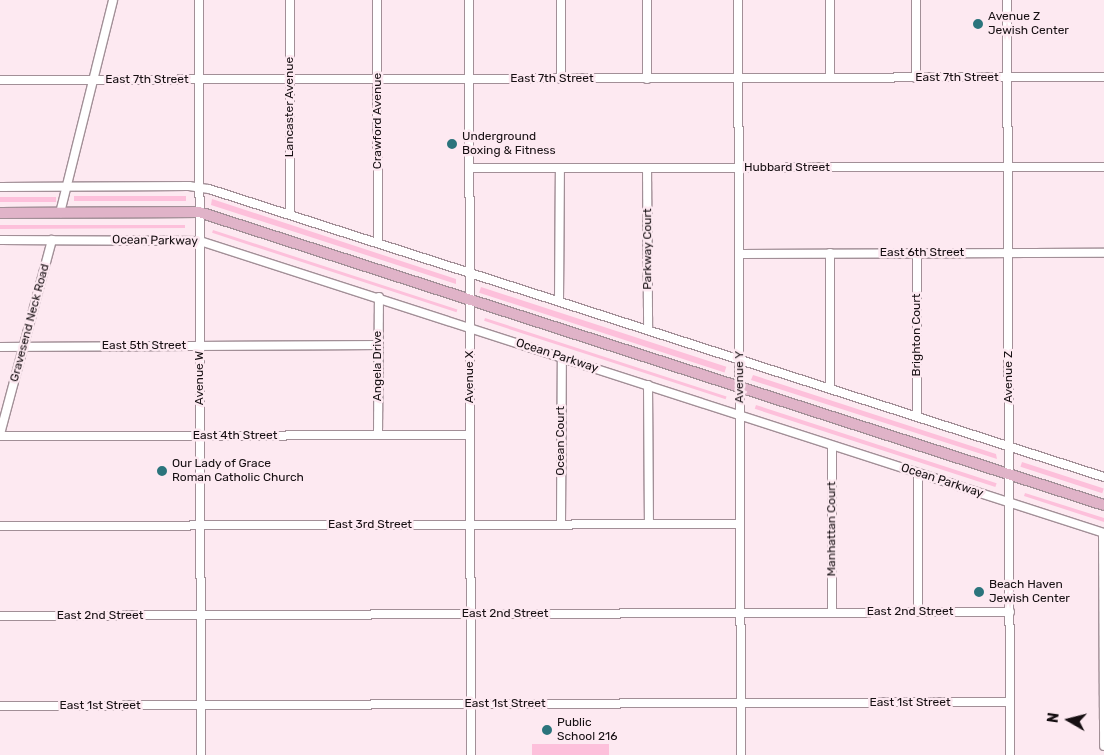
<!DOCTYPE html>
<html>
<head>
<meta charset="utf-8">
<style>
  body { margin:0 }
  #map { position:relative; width:1104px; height:755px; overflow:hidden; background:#fde9f1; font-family:Rubik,sans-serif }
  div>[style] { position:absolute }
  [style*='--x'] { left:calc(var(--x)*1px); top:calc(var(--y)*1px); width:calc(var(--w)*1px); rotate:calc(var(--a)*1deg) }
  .green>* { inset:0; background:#fdc0db; transform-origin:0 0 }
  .roads { filter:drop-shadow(1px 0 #a28f97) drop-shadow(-1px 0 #a28f97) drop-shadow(0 1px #a28f97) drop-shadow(0 -1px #a28f97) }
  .minor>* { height:8px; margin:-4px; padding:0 4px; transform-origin:4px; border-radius:4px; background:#fff }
  .major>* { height:10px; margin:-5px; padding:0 5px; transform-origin:5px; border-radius:5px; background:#e0b3c8 }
  .dots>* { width:14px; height:14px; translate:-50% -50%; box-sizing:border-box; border:2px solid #fde9f1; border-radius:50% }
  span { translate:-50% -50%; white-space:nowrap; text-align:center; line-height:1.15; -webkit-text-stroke:5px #fde9f1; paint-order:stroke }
  .poi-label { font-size:12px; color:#160f12 }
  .left { translate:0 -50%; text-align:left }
  .street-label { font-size:12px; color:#160f12 }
  .north { position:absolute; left:1044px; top:695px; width:50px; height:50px; -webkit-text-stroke:4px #fde9f1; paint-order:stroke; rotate:278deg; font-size:14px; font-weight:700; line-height:20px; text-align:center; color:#160f12 }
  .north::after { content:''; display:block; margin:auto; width:18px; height:22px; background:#160f12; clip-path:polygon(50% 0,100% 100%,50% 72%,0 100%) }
</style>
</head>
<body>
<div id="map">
  <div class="green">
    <i style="left:186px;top:196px;width:5px;height:112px;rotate:90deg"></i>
    <i style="left:0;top:197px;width:56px;height:5px"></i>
    <i style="clip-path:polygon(212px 199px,456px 279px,456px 284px,211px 205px)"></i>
    <i style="clip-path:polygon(0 225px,185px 225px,185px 228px,0 229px)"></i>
    <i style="left:213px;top:230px;width:257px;height:3px;rotate:18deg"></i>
    <i style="left:481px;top:287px;width:258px;height:6px;rotate:18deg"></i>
    <i style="left:485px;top:318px;width:254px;height:3px;rotate:18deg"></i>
    <i style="clip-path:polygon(753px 375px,996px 454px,997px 459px,751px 380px)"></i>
    <i style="left:756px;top:405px;width:253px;height:4px;rotate:18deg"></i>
    <i style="left:1022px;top:462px;width:86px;height:5px;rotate:18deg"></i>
    <i style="clip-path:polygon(1025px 493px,1104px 518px,1104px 522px,1024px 496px)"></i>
    <i style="left:532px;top:744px;width:77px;height:11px"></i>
  </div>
  <div class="roads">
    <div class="minor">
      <i style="--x:199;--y:0;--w:755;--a:89.85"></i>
      <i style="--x:377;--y:0;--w:241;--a:89.8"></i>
      <i style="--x:469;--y:0;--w:755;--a:89.85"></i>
      <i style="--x:561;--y:0;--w:79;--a:90"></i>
      <i style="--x:647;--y:0;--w:79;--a:90"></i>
      <i style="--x:738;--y:0;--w:755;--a:89.77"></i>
      <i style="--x:830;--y:0;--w:78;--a:90"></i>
      <i style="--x:1007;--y:0;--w:755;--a:89.77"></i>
      <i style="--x:916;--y:78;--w:78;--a:-90"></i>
      <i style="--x:0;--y:80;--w:1104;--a:-0.16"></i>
      <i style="--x:469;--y:168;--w:635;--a:-0.09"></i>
      <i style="--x:647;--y:168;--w:162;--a:89.6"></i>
      <i style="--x:0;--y:187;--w:189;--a:-0.3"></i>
      <i style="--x:189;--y:186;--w:20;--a:9"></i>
      <i style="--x:209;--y:189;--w:940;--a:17.84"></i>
      <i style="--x:60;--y:213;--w:219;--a:-76"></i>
      <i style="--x:290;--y:214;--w:214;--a:-90"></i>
      <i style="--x:0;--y:240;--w:200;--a:0.3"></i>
      <i style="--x:200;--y:241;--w:950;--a:17.9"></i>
      <i style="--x:739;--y:254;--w:365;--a:-0.2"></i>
      <i style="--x:559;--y:301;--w:133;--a:-89.6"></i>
      <i style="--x:0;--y:347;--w:378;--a:-0.3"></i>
      <i style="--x:648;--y:385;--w:138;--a:89.6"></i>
      <i style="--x:830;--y:388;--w:135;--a:-90"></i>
      <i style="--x:917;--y:416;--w:163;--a:-90"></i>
      <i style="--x:0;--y:434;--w:201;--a:-75"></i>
      <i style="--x:378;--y:435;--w:138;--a:-89.6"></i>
      <i style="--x:0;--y:436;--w:470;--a:-0.1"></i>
      <i style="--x:832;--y:446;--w:167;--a:90"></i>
      <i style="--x:918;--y:474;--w:138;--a:90"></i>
      <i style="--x:561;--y:524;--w:166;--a:-89.7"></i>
      <i style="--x:0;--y:526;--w:740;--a:-0.15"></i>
      <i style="--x:1103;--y:533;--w:213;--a:89.7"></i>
      <i style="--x:0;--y:616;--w:1010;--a:-0.23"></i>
      <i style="--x:0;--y:706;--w:1010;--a:-0.23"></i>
    </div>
    <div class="major">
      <i style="--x:0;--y:213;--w:199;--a:-0.3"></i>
      <i style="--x:199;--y:212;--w:951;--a:17.94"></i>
    </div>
  </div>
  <div class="dots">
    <i style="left:978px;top:24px;background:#2b747c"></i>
    <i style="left:452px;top:144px;background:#2b747c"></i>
    <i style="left:162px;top:471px;background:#2b747c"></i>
    <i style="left:979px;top:592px;background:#2b747c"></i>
    <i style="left:547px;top:730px;background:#2b747c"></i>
  </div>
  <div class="poi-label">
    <span class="left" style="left:988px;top:24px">Avenue Z<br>Jewish Center</span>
    <span class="left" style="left:462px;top:144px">Underground<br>Boxing &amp; Fitness</span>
    <span class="left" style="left:172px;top:471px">Our Lady of Grace<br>Roman Catholic Church</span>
    <span class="left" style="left:989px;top:592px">Beach Haven<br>Jewish Center</span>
    <span class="left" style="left:557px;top:730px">Public<br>School 216</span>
  </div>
  <div class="street-label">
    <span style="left:957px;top:78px">East 7th Street</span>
    <span style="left:552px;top:79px">East 7th Street</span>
    <span style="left:147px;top:80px">East 7th Street</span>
    <span style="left:290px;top:107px;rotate:-90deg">Lancaster Avenue</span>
    <span style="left:378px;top:121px;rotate:-90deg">Crawford Avenue</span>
    <span style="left:787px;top:168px">Hubbard Street</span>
    <span style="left:155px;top:241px;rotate:1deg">Ocean Parkway</span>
    <span style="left:648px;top:249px;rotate:-90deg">Parkway Court</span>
    <span style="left:922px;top:253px">East 6th Street</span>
    <span style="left:30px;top:323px;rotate:-75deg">Gravesend Neck Road</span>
    <span style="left:917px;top:335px;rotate:-90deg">Brighton Court</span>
    <span style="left:144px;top:346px">East 5th Street</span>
    <span style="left:557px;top:356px;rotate:18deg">Ocean Parkway</span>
    <span style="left:378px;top:366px;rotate:-90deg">Angela Drive</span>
    <span style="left:470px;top:377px;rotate:-90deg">Avenue X</span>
    <span style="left:740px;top:377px;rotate:-90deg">Avenue Y</span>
    <span style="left:1009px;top:377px;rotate:-90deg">Avenue Z</span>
    <span style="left:200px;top:378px;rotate:-90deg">Avenue W</span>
    <span style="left:235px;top:436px">East 4th Street</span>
    <span style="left:561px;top:441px;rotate:-90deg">Ocean Court</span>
    <span style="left:942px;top:481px;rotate:18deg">Ocean Parkway</span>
    <span style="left:370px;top:525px">East 3rd Street</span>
    <span style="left:832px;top:529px;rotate:-90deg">Manhattan Court</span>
    <span style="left:910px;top:612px">East 2nd Street</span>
    <span style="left:505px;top:614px">East 2nd Street</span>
    <span style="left:100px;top:616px">East 2nd Street</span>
    <span style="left:910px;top:703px">East 1st Street</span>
    <span style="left:505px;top:704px">East 1st Street</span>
    <span style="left:100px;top:706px">East 1st Street</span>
  </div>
  <div class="north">N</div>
</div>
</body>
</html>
